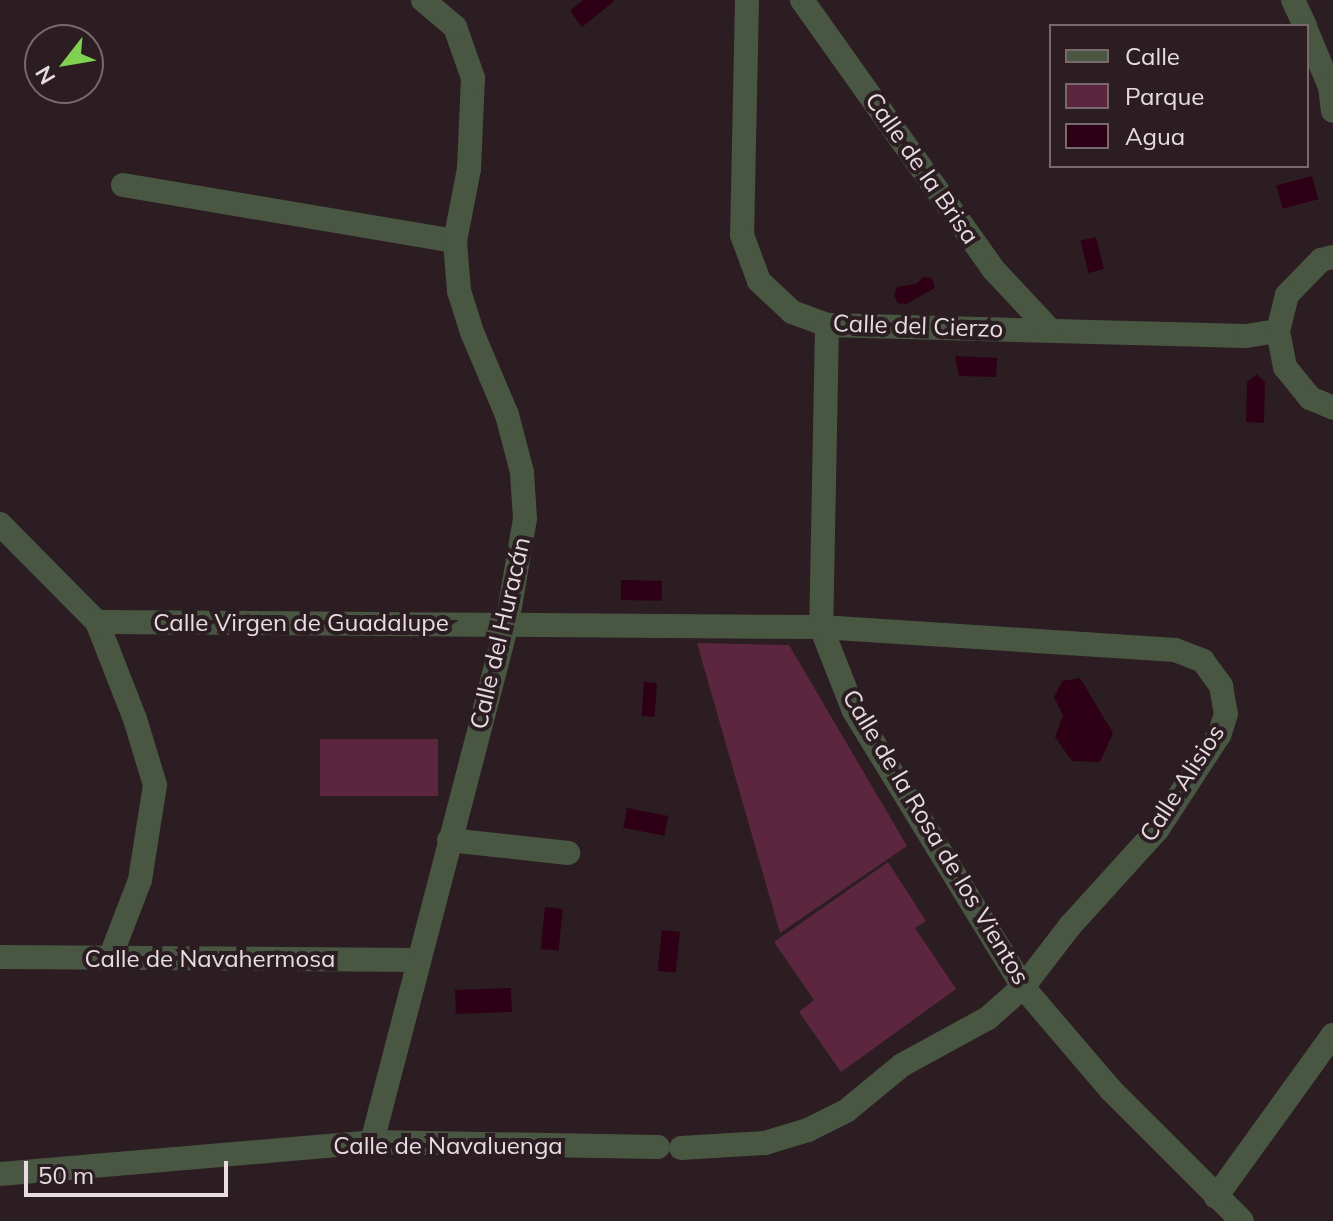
<!DOCTYPE html>
<html>
<head>
<meta charset="utf-8">
<style>
  body { margin:0 }
  #map { position:relative; width:1333px; height:1221px; overflow:hidden; background:#2b1d22; font-family:Mulish,sans-serif }
  div>[style] { position:absolute }
  [style*='--x'] { left:calc(var(--x)*1px); top:calc(var(--y)*1px); width:calc(var(--w)*1px); rotate:calc(var(--a)*1deg) }
  .green>* { inset:0; background:#5c273e; transform-origin:0 0 }
  .water>* { inset:0; background:#2d0015; transform-origin:0 0 }
  .minor>* { height:24px; margin:-12px; padding:0 12px; transform-origin:12px; border-radius:12px; background:#495742 }
  span { translate:-50% -50%; white-space:nowrap; text-align:center; line-height:1.15; -webkit-text-stroke:8px #2b1d22; paint-order:stroke }
  .street-label { font-size:24px; color:#e7dde1 }
  .legend { position:absolute; left:1049px; top:24px; width:260px; height:144px; box-sizing:border-box; background:#2b1d22; border:2px solid #766a6e; margin:0; padding:10px 14px; list-style:none; font-size:24px; color:#e7dde1 }
  .legend li { display:flex; align-items:center; gap:16px; height:40px }
  .legend b { width:40px; border:2px solid #766a6e }
  .north { position:absolute; left:24px; top:24px; width:80px; height:80px; box-sizing:border-box; background:#2b1d22; border:2px solid #766a6e; border-radius:50%; rotate:239deg; font-size:22px; font-weight:700; line-height:32px; text-align:center; color:#e7dde1 }
  .north::after { content:''; display:block; margin:auto; width:28px; height:36px; background:#80d051; clip-path:polygon(50% 0,100% 100%,50% 72%,0 100%) }
  .scale { position:absolute; left:24px; top:1161px; width:204px; height:36px; box-sizing:border-box; border:4px solid #e7dde1; border-top:0; padding-left:10px; font-size:24px; line-height:28px; white-space:nowrap; color:#e7dde1; -webkit-text-stroke:6px #2b1d22; paint-order:stroke }
</style>
</head>
<body>
<div id="map">
  <div class="green">
    <i style="clip-path:polygon(697px 643px,789px 645px,907px 846px,780px 933px)"></i>
    <i style="left:438px;top:739px;width:57px;height:118px;rotate:90deg"></i>
    <i style="clip-path:polygon(888px 862px,926px 921px,915px 928px,956px 989px,841px 1072px,799px 1012px,814px 1000px,774px 942px)"></i>
  </div>
  <div class="water">
    <i style="clip-path:polygon(583px 0,613px 0,614px 1px,582px 27px,570px 11px)"></i>
    <i style="left:1312px;top:176px;width:24px;height:37px;rotate:75deg"></i>
    <i style="left:1096px;top:237px;width:33px;height:16px;rotate:76deg"></i>
    <i style="clip-path:polygon(924px 277px,932px 278px,935px 288px,906px 304px,898px 303px,894px 296px,897px 287px,915px 284px)"></i>
    <i style="clip-path:polygon(955px 356px,997px 358px,996px 377px,959px 376px)"></i>
    <i style="clip-path:polygon(1257px 374px,1265px 382px,1264px 423px,1246px 422px,1247px 382px)"></i>
    <i style="left:621px;top:580px;width:41px;height:20px;rotate:1deg"></i>
    <i style="clip-path:polygon(1080px 678px,1113px 733px,1100px 762px,1072px 761px,1055px 737px,1063px 715px,1054px 697px,1062px 681px)"></i>
    <i style="left:644px;top:682px;width:13px;height:34px;rotate:4deg"></i>
    <i style="left:627px;top:808px;width:42px;height:20px;rotate:11deg"></i>
    <i style="left:545px;top:907px;width:18px;height:42px;rotate:6deg"></i>
    <i style="left:662px;top:930px;width:18px;height:41px;rotate:6deg"></i>
    <i style="left:511px;top:988px;width:24px;height:56px;rotate:88deg"></i>
  </div>
  <div class="minor">
    <i style="--x:747;--y:0;--w:235;--a:91.2"></i>
    <i style="--x:742;--y:235;--w:49;--a:69.7"></i>
    <i style="--x:759;--y:281;--w:45;--a:43.2"></i>
    <i style="--x:792;--y:312;--w:37;--a:20"></i>
    <i style="--x:827;--y:325;--w:419;--a:1.5"></i>
    <i style="--x:1246;--y:336;--w:32;--a:-9"></i>
    <i style="--x:802;--y:0;--w:330;--a:54.6"></i>
    <i style="--x:993;--y:269;--w:83;--a:46.9"></i>
    <i style="--x:1293;--y:0;--w:29;--a:65"></i>
    <i style="--x:1307;--y:32;--w:60;--a:67.3"></i>
    <i style="--x:1330;--y:87;--w:24;--a:83"></i>
    <i style="--x:123;--y:185;--w:337;--a:9.6"></i>
    <i style="--x:1333;--y:257;--w:12;--a:166"></i>
    <i style="--x:1321;--y:260;--w:49;--a:134.2"></i>
    <i style="--x:1287;--y:295;--w:37;--a:104"></i>
    <i style="--x:1278;--y:331;--w:37;--a:79"></i>
    <i style="--x:1285;--y:367;--w:40;--a:51"></i>
    <i style="--x:1310;--y:398;--w:25;--a:23"></i>
    <i style="--x:827;--y:325;--w:302;--a:91.1"></i>
    <i style="--x:821;--y:627;--w:90;--a:68.6"></i>
    <i style="--x:854;--y:711;--w:324;--a:58.5"></i>
    <i style="--x:1023;--y:987;--w:135;--a:49.5"></i>
    <i style="--x:1111;--y:1090;--w:185;--a:45"></i>
    <i style="--x:0;--y:524;--w:138;--a:45.3"></i>
    <i style="--x:97;--y:622;--w:104;--a:68.6"></i>
    <i style="--x:135;--y:719;--w:69;--a:73.1"></i>
    <i style="--x:155;--y:785;--w:96;--a:99"></i>
    <i style="--x:140;--y:880;--w:84;--a:111"></i>
    <i style="--x:97;--y:622;--w:724;--a:0.4"></i>
    <i style="--x:821;--y:627;--w:355;--a:3.7"></i>
    <i style="--x:1175;--y:650;--w:30;--a:21"></i>
    <i style="--x:1203;--y:661;--w:31;--a:54"></i>
    <i style="--x:1221;--y:686;--w:28;--a:80"></i>
    <i style="--x:1226;--y:714;--w:22;--a:108"></i>
    <i style="--x:1219;--y:735;--w:113;--a:123.1"></i>
    <i style="--x:1157;--y:830;--w:130;--a:132.2"></i>
    <i style="--x:1070;--y:926;--w:77;--a:127.6"></i>
    <i style="--x:1023;--y:987;--w:47;--a:138.5"></i>
    <i style="--x:988;--y:1018;--w:98;--a:151.3"></i>
    <i style="--x:902;--y:1065;--w:72;--a:140.6"></i>
    <i style="--x:846;--y:1111;--w:42;--a:153.4"></i>
    <i style="--x:808;--y:1130;--w:45;--a:163.2"></i>
    <i style="--x:765;--y:1143;--w:84;--a:176.6"></i>
    <i style="--x:449;--y:840;--w:120;--a:6.2"></i>
    <i style="--x:0;--y:957;--w:419;--a:0.4"></i>
    <i style="--x:372;--y:1142;--w:535;--a:-75.39"></i>
    <i style="--x:507;--y:624;--w:107;--a:-80.3"></i>
    <i style="--x:525;--y:519;--w:47;--a:-93.7"></i>
    <i style="--x:522;--y:472;--w:59;--a:-104.7"></i>
    <i style="--x:507;--y:415;--w:90;--a:-112.9"></i>
    <i style="--x:472;--y:332;--w:43;--a:-107.6"></i>
    <i style="--x:459;--y:291;--w:50;--a:-94.6"></i>
    <i style="--x:455;--y:241;--w:73;--a:-79"></i>
    <i style="--x:469;--y:169;--w:91;--a:-87.5"></i>
    <i style="--x:473;--y:78;--w:54;--a:-109.4"></i>
    <i style="--x:455;--y:27;--w:42;--a:-139.8"></i>
    <i style="--x:0;--y:1174;--w:373;--a:-4.9"></i>
    <i style="--x:372;--y:1142;--w:286;--a:1"></i>
    <i style="--x:1216;--y:1197;--w:200;--a:-54.2"></i>
  </div>
  <div class="street-label">
    <span style="left:922px;top:168px;rotate:55deg">Calle de la Brisa</span>
    <span style="left:918px;top:326px;rotate:2deg">Calle del Cierzo</span>
    <span style="left:301px;top:623px">Calle Virgen de Guadalupe</span>
    <span style="left:500px;top:633px;rotate:-77deg">Calle del Huracán</span>
    <span style="left:1182px;top:783px;rotate:-57deg">Calle Alisios</span>
    <span style="left:936px;top:837px;rotate:59deg">Calle de la Rosa de los Vientos</span>
    <span style="left:210px;top:959px">Calle de Navahermosa</span>
    <span style="left:448px;top:1146px">Calle de Navaluenga</span>
  </div>
  <ul class="legend">
  <li><b style="height:10px;background:#495742"></b>Calle</li>
  <li><b style="height:22px;background:#5c273e"></b>Parque</li>
  <li><b style="height:22px;background:#2d0015"></b>Agua</li>
  </ul>
  <div class="north">N</div>
  <div class="scale">50 m</div>
</div>
</body>
</html>
